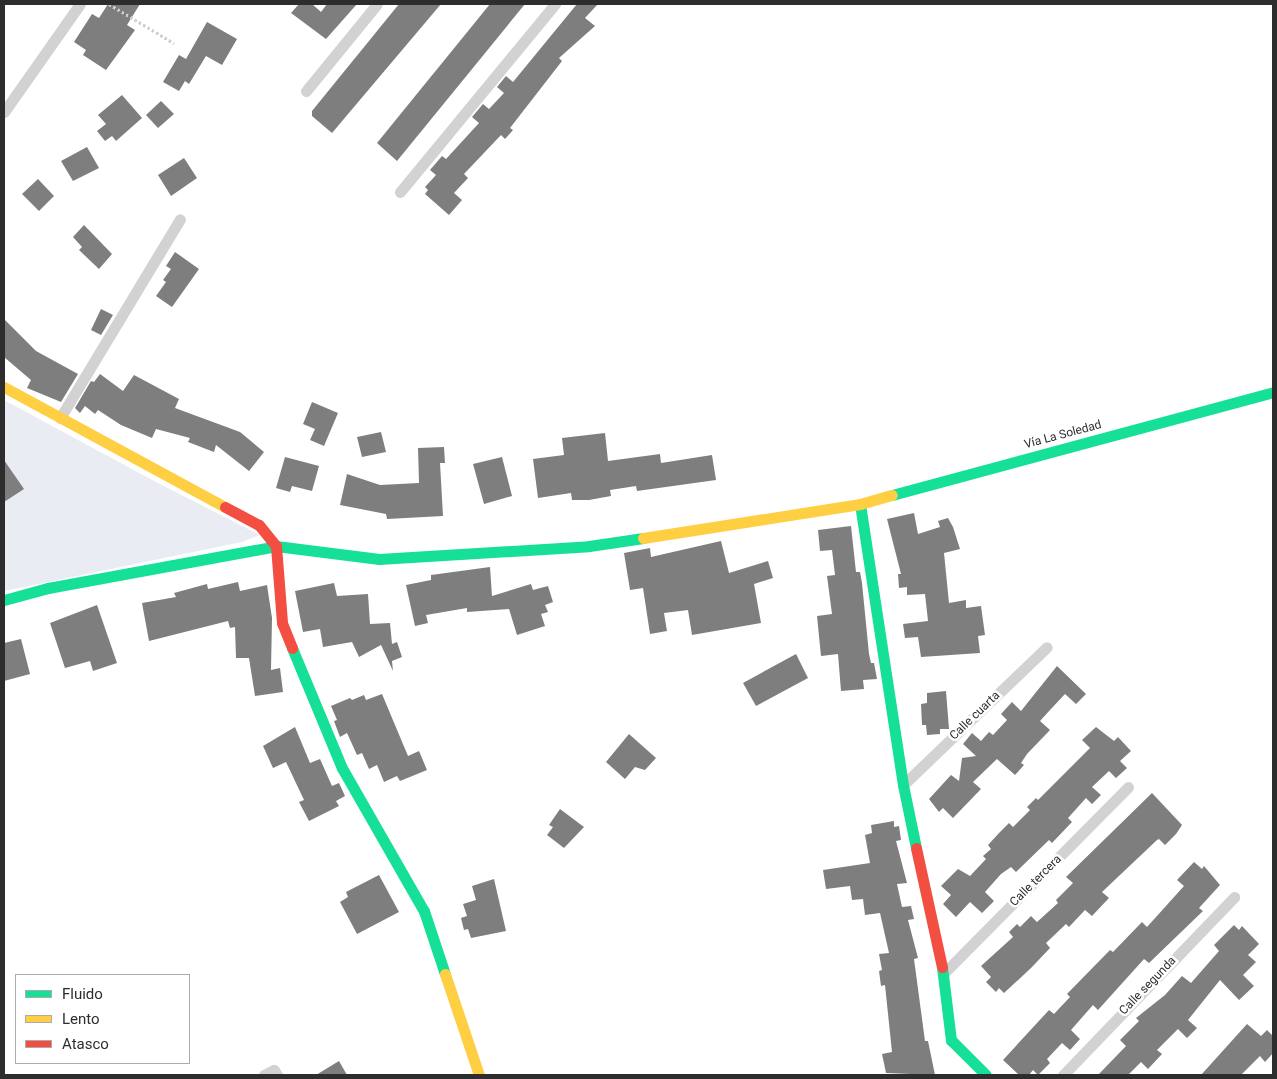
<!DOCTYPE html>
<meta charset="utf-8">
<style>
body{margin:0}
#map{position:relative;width:1277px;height:1079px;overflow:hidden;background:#fff;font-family:Roboto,sans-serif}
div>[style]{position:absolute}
.green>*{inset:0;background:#eaecf4}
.building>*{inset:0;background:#7e7e7e}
.path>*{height:2.5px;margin-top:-1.25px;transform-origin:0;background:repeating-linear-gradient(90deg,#cfcfcf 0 2.5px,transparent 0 5px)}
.street>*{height:11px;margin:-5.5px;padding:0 5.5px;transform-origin:5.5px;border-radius:5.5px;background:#d2d2d2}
.fast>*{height:11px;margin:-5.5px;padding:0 5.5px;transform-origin:5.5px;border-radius:5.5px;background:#16e098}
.slow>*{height:11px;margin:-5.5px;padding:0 5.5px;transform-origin:5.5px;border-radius:5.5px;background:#ffcf43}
.jam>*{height:11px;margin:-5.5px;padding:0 5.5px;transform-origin:5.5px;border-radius:5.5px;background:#f24e42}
span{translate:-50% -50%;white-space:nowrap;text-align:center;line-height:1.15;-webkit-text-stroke:5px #fff;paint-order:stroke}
.street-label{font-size:12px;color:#2d2d2d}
.frame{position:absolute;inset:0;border:5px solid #2d2d2d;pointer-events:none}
.legend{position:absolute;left:15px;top:974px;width:175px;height:90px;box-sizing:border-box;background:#fff;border:1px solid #ababab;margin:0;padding:6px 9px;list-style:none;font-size:15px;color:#2d2d2d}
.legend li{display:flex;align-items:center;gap:10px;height:25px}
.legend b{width:25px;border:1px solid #ababab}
</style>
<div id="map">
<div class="green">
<div style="clip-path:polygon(4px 400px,156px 482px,260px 535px,242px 542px,4px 591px)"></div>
</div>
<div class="building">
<div style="clip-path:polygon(108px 4px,140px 4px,127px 25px,135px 30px,106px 70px,83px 55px,86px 50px,74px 42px,92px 14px,99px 18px)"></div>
<div style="clip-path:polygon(299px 4px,312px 4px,321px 12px,327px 4px,357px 4px,326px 39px,291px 13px)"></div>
<div style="clip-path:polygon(399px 4px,441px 4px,332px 133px,312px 116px,312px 111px)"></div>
<div style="clip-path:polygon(490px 4px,525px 4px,397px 161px,377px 143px)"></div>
<div style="clip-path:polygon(577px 4px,598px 4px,585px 18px,595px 26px,559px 58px,562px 61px,510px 128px,513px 130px,505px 139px,501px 135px,464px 174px,468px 178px,454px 193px,462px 200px,449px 215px,425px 194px,428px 190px,425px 187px,436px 175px,430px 170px,442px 156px,446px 159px,479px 123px,472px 117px,483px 104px,489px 109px,504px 93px,497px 87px,506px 76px,513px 82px)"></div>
<div style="clip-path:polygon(207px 22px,237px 39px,222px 65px,206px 56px,189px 84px,185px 81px,179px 91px,163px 82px,179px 55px,186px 59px)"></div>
<div style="clip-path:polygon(122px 95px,142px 118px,116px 141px,112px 136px,105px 141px,97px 131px,106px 124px,98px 115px)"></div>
<div style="clip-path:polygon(161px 101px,174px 114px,158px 128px,146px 115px)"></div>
<div style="clip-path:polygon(87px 147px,99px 168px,73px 181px,61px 161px)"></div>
<div style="clip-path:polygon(184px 158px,197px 178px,171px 196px,158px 175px)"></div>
<div style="clip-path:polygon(38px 179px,54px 196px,39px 211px,22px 194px)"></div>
<div style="clip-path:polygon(84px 225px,112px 254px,99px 269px,79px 250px,82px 247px,73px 237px)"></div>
<div style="clip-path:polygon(175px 252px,199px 269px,172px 307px,156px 296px,166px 282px,163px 280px,171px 269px,166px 266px)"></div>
<div style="clip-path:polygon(101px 309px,113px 315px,101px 335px,91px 330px)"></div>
<div style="clip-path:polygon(4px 319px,36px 351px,78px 374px,61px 402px,27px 388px,31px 380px,4px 357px)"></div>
<div style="clip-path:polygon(100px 374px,123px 391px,134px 375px,179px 399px,175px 408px,240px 432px,264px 452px,249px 471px,216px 445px,214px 452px,188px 442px,190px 438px,156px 429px,152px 438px,121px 425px,98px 410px,95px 414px,85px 406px,80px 413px,75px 408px,91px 381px,94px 382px)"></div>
<div style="clip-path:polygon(312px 402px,338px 413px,324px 446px,310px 440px,315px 429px,303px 424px)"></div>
<div style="clip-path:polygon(381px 432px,386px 452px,362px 457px,357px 437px)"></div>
<div style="clip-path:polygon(605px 433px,608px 461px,660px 454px,661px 463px,712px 455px,716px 480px,637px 491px,636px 486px,610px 490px,611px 496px,589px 500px,572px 500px,571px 493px,538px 498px,533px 459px,564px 455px,562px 438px)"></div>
<div style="clip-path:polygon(444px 447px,445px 463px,440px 463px,443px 516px,387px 519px,386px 514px,340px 505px,347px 474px,380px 485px,419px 483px,418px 448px)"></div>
<div style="clip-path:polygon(285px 457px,319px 466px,312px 491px,292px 486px,290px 492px,276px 488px)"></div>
<div style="clip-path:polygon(502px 457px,512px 496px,484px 504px,473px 464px)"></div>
<div style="clip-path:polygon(4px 460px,24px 489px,4px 502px)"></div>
<div style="clip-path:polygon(914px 513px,918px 534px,940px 527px,938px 521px,948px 518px,953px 527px,960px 549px,944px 553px,949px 603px,966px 600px,966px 608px,981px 606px,985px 635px,978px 636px,980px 653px,921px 657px,918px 637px,905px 638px,903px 624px,928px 621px,925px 594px,907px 595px,907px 587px,899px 588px,898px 574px,901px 574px,887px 519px)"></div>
<div style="clip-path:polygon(851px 526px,856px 572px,860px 572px,862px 583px,869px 654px,871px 663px,874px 663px,877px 679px,863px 680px,864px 689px,841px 691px,838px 654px,821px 656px,817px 616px,832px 614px,827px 576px,835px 575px,832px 550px,820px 551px,818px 530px)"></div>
<div style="clip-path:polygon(721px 541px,729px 573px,768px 561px,773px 578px,754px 584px,761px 623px,692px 635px,688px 610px,664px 613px,667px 631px,650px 634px,643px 588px,630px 590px,624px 553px,650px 548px,651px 557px)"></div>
<div style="clip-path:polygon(490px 567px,492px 596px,531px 584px,533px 590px,548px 586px,553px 602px,545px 605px,548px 612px,541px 614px,545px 626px,517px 635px,509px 609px,467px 612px,467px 608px,426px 615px,428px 623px,415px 626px,406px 585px,431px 580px,431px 575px)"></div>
<div style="clip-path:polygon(238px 582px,240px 591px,267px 585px,272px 618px,271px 670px,280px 668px,283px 692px,255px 696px,249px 658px,236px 658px,235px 627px,230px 628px,228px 621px,149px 641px,142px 603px,176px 597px,174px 593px,207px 584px,208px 589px)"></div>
<div style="clip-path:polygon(334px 583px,337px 596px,368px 594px,370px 624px,390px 623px,392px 644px,397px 642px,402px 657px,392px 661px,393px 671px,381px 645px,359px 657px,352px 642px,323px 647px,320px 629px,303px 632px,295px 591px)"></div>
<div style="clip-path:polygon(97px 605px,117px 663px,93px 671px,90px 661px,65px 668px,50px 623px)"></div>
<div style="clip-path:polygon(21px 639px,30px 674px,4px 681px,4px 643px)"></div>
<div style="clip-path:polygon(796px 654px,808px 678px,756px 706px,743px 683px)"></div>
<div style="clip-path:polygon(1057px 666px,1086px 694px,1076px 704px,1065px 694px,1050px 710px,1040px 721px,1050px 730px,1027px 754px,1021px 763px,1024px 765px,1015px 775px,997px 759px,973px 782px,981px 789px,953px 818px,943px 808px,939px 812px,929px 799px,951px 775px,959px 781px,962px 758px,976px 756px,963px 744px,972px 733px,981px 741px,989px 732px,993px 735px,1007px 720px,1001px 714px,1012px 702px,1021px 711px)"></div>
<div style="clip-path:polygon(946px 691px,949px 729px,940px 729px,940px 734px,927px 735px,926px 725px,922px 725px,921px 704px,927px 703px,927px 693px)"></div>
<div style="clip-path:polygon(382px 694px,408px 756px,419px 751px,427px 770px,400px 781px,397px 776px,384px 782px,377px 765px,369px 769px,362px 753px,357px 755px,347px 733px,340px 737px,334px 721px,337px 720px,331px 706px,350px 698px,352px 700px,364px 695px,366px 700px)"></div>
<div style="clip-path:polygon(295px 727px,310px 763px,320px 759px,332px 786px,339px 783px,345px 796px,336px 801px,339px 806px,309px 821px,299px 802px,304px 800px,286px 762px,273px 768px,263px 746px)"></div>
<div style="clip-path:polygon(1096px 727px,1114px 741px,1118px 737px,1131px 751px,1120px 761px,1127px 768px,1116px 778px,1109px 771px,1092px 787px,1101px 795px,1092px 804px,1086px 798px,1068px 818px,1072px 822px,1052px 843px,1049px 840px,1016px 872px,1011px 867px,1001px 874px,985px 892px,994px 901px,982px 913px,970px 902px,956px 917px,943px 904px,951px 895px,941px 886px,958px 869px,970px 876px,986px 859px,983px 856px,991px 849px,988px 845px,1000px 832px,1009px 823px,1013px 827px,1030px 810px,1027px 807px,1036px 798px,1038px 800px,1090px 748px,1082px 740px)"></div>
<div style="clip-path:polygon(629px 734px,656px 758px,645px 770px,635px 767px,625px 779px,606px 762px)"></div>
<div style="clip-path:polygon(1152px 793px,1182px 825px,1176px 834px,1165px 845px,1159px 839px,1157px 840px,1102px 892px,1109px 898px,1092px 916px,1085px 910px,1069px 927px,1066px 924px,1046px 943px,1050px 948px,1031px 968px,1004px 993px,999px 988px,996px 992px,986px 982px,991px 977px,981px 966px,1013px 937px,1009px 932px,1017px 924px,1020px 927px,1031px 916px,1037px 922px,1058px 903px,1056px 900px,1073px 883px,1066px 877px)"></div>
<div style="clip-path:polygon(560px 809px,584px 827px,564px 848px,547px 835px,553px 827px,549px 825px)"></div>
<div style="clip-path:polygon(894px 821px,894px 827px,899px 826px,901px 840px,896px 841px,907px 883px,897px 884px,902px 907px,911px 906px,914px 919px,908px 920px,918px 958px,914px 959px,925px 1041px,928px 1041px,935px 1075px,886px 1073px,882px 1054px,892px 1052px,885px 985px,881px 986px,879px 971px,882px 970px,879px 954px,889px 953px,880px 913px,865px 915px,863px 899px,852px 900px,850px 886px,826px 889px,823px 870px,870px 863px,865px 835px,872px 833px,871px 825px)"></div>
<div style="clip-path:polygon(1194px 862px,1202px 869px,1204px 866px,1220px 885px,1199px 908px,1203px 911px,1149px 963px,1144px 959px,1098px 1010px,1093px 1005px,1071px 1030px,1080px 1039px,1070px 1050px,1062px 1043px,1047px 1059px,1050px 1063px,1038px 1075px,1033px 1070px,1029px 1075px,1019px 1075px,1003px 1060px,1049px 1010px,1054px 1014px,1070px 997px,1067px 994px,1110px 950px,1113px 952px,1142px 922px,1147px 927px,1184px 886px,1177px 880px)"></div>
<div style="clip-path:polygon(379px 875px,399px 912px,357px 934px,340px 902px,348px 897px,346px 892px)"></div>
<div style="clip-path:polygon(494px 879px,506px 931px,471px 938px,468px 929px,464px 930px,461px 918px,467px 916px,463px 904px,476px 900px,472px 886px)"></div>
<div style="clip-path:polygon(1234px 925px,1239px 930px,1242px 926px,1259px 944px,1248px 955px,1256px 962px,1243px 975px,1254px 986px,1239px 1000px,1220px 980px,1188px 1020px,1197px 1028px,1187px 1038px,1178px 1029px,1157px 1050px,1162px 1054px,1148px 1069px,1141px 1062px,1128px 1075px,1098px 1075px,1126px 1046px,1120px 1040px,1139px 1021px,1136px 1018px,1165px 995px,1182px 976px,1191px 983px,1219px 951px,1214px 945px)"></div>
<div style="clip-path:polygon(1247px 1024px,1261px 1036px,1267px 1030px,1273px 1036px,1273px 1053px,1265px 1062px,1260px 1056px,1241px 1075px,1201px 1075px)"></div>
<div style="clip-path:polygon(339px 1061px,347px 1075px,316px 1075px)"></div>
</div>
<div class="path">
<div style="left:109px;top:4px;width:76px;rotate:31deg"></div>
</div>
<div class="street">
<div style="left:306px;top:91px;width:112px;rotate:-50.8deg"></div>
<div style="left:4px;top:112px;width:132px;rotate:-54.9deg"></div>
<div style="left:400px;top:192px;width:244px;rotate:-50.5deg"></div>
<div style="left:60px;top:418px;width:232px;rotate:-58.9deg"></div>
<div style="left:903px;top:785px;width:199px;rotate:-43.8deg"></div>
<div style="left:943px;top:974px;width:263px;rotate:-45.3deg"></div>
<div style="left:264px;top:1075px;width:11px;rotate:-27deg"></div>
<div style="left:274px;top:1070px;width:6px;rotate:59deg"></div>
<div style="left:1063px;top:1075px;width:247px;rotate:-46.1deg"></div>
</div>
<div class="fast">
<div style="left:892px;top:495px;width:395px;rotate:-15.1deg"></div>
<div style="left:860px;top:504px;width:284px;rotate:81.3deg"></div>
<div style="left:903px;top:785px;width:64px;rotate:78.3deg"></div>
<div style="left:4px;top:600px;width:46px;rotate:-15.3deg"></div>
<div style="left:48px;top:588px;width:232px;rotate:-10.4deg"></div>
<div style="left:276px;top:546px;width:104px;rotate:7.2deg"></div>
<div style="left:379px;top:559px;width:210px;rotate:-3.5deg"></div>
<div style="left:589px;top:546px;width:55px;rotate:-8.4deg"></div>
<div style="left:292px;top:648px;width:130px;rotate:67.4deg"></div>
<div style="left:342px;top:768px;width:165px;rotate:60.2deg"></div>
<div style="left:424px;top:911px;width:66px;rotate:71.6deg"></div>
<div style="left:942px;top:967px;width:74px;rotate:83deg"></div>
<div style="left:951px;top:1040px;width:49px;rotate:45deg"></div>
</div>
<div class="slow">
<div style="left:4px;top:387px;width:251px;rotate:28.5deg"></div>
<div style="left:643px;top:538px;width:220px;rotate:-8.9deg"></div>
<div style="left:860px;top:504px;width:33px;rotate:-16deg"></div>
<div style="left:445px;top:974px;width:107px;rotate:71.4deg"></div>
</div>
<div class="jam">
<div style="left:225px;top:507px;width:38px;rotate:28deg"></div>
<div style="left:259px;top:525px;width:27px;rotate:51deg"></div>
<div style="left:276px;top:546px;width:77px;rotate:85.5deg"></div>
<div style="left:282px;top:623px;width:27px;rotate:68deg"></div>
<div style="left:916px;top:848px;width:122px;rotate:77.7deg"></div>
</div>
<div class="street-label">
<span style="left:1063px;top:435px;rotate:-15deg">Vía La Soledad</span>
<span style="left:975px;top:716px;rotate:-44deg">Calle cuarta</span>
<span style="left:1036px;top:881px;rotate:-45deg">Calle tercera</span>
<span style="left:1148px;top:986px;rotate:-46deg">Calle segunda</span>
</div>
<div class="frame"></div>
<ul class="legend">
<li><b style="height:6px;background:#16e098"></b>Fluido</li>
<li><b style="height:6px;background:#ffcf43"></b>Lento</li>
<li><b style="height:6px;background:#f24e42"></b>Atasco</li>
</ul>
</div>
